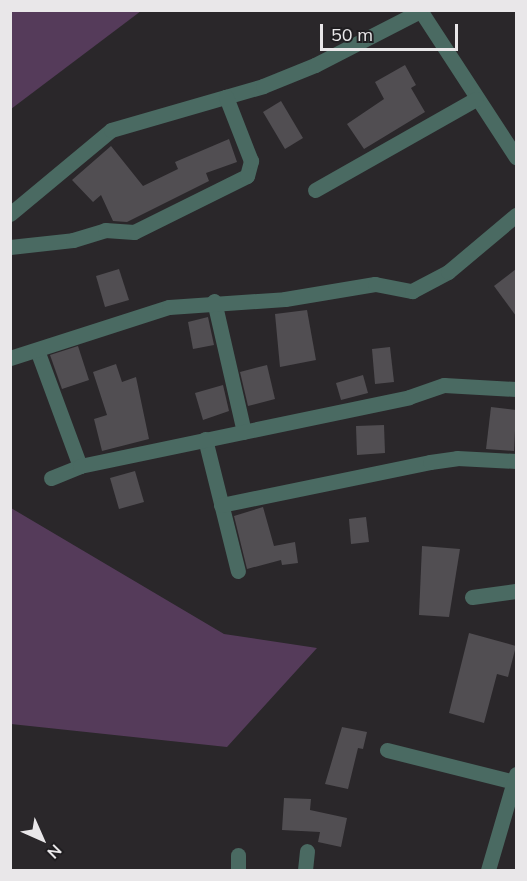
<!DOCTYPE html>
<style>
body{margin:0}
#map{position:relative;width:527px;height:881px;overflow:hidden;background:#2a272a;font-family:Mulish,sans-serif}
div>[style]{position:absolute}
.green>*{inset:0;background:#553b5a}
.building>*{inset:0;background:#514e52}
.minor>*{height:15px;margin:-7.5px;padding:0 7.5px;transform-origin:7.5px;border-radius:7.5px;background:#4a6a62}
span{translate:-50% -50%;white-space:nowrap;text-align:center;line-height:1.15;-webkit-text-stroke:4.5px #201e21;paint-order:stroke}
.frame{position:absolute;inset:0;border:12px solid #e9e7e9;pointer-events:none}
.north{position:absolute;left:12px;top:809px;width:60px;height:60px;-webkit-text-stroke:4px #201e21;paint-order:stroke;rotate:135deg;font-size:16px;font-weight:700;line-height:24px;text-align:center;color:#e9e7e9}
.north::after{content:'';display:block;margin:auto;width:21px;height:27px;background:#e9e7e9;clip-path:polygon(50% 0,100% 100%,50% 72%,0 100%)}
.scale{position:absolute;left:320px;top:24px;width:138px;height:27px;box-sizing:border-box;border:3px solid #e9e7e9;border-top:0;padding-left:8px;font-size:18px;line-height:21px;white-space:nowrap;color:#e9e7e9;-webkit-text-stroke:4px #201e21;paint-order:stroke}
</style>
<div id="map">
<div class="green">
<div style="clip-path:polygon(11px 10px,141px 10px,141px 11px,11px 109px)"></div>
<div style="clip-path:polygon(11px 508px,224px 634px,317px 648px,227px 747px,11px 724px)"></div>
</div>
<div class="building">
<div style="clip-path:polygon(405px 65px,416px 85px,411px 88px,425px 112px,364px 149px,347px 124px,384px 99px,375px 82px)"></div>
<div style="clip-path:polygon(281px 101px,303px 138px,285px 149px,263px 112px)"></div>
<div style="clip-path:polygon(229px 139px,237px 162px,206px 173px,209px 181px,127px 222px,113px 221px,101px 195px,93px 202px,72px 180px,111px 146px,143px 186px,178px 169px,175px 162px)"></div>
<div style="clip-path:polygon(119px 269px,129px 300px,105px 307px,96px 276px)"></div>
<div style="clip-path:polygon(516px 269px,516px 316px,494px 286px)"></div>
<div style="clip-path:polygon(307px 310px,316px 360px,280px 367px,275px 314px)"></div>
<div style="clip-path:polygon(208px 317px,214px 345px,193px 349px,188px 322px)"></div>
<div style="clip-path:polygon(78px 346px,89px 380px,62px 389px,50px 355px)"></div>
<div style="clip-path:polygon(390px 347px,394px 382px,375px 384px,372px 349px)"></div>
<div style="clip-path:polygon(116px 364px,122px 382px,136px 377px,149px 439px,102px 451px,94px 419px,107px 415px,93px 372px)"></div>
<div style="clip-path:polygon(267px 365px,275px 399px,248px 406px,240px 372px)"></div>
<div style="clip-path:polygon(363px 375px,368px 393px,341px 400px,336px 383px)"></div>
<div style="clip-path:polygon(223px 385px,229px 411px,203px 420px,195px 393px)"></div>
<div style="clip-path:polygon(491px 407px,516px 410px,514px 451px,486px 449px)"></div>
<div style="clip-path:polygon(384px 425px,385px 453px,357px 455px,356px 426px)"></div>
<div style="clip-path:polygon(135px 471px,144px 502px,119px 509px,110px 478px)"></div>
<div style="clip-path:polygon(263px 507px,274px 546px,295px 542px,298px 563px,282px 565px,281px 560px,247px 569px,234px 516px)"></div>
<div style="clip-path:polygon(366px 517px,369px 542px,351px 544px,349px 519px)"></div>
<div style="clip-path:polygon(422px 546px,460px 549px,449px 617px,419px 615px)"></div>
<div style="clip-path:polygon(469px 633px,516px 646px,508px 677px,497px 674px,484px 723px,449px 713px)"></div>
<div style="clip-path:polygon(342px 727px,367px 732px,363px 749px,358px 748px,348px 789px,325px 784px)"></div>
<div style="clip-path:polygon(284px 798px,311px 799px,310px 810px,347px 818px,341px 847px,318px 842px,320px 832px,282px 830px)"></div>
</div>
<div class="minor">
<div style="left:420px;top:10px;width:176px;rotate:56.9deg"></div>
<div style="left:315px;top:190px;width:185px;rotate:-29.5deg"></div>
<div style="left:10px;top:214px;width:131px;rotate:-39.7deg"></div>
<div style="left:111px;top:130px;width:158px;rotate:-16.1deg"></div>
<div style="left:263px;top:86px;width:56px;rotate:-22deg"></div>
<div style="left:315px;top:65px;width:118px;rotate:-27.2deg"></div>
<div style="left:10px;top:247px;width:63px;rotate:-6.3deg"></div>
<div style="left:73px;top:240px;width:34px;rotate:-17deg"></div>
<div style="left:105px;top:230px;width:29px;rotate:4deg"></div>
<div style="left:134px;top:232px;width:126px;rotate:-26.4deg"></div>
<div style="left:247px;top:176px;width:16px;rotate:-75deg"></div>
<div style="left:251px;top:161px;width:69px;rotate:-111.3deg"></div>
<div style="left:214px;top:301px;width:134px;rotate:77.1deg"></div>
<div style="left:37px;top:350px;width:124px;rotate:69.7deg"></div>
<div style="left:10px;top:358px;width:167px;rotate:-17.8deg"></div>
<div style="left:169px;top:307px;width:116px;rotate:-3.9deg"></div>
<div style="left:285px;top:299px;width:91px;rotate:-9.5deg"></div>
<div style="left:375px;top:284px;width:38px;rotate:11deg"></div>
<div style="left:412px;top:291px;width:41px;rotate:-27.8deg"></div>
<div style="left:448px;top:272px;width:89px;rotate:-40deg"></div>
<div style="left:205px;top:439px;width:136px;rotate:76deg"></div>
<div style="left:51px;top:478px;width:31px;rotate:-22deg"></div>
<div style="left:80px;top:466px;width:336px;rotate:-11.8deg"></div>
<div style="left:409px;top:397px;width:37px;rotate:-19deg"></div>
<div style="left:444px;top:385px;width:72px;rotate:3.2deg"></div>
<div style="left:221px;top:505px;width:213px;rotate:-11.6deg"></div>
<div style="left:430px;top:462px;width:27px;rotate:-8deg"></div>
<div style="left:457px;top:458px;width:59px;rotate:2.9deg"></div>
<div style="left:472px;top:597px;width:44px;rotate:-7.8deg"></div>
<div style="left:387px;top:750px;width:131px;rotate:14.1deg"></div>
<div style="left:238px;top:870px;width:15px;rotate:-90deg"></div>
<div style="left:305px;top:870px;width:19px;rotate:-84deg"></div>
<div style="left:488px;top:870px;width:100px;rotate:-73.7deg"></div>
</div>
<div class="frame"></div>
<div class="north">N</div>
<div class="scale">50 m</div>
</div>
